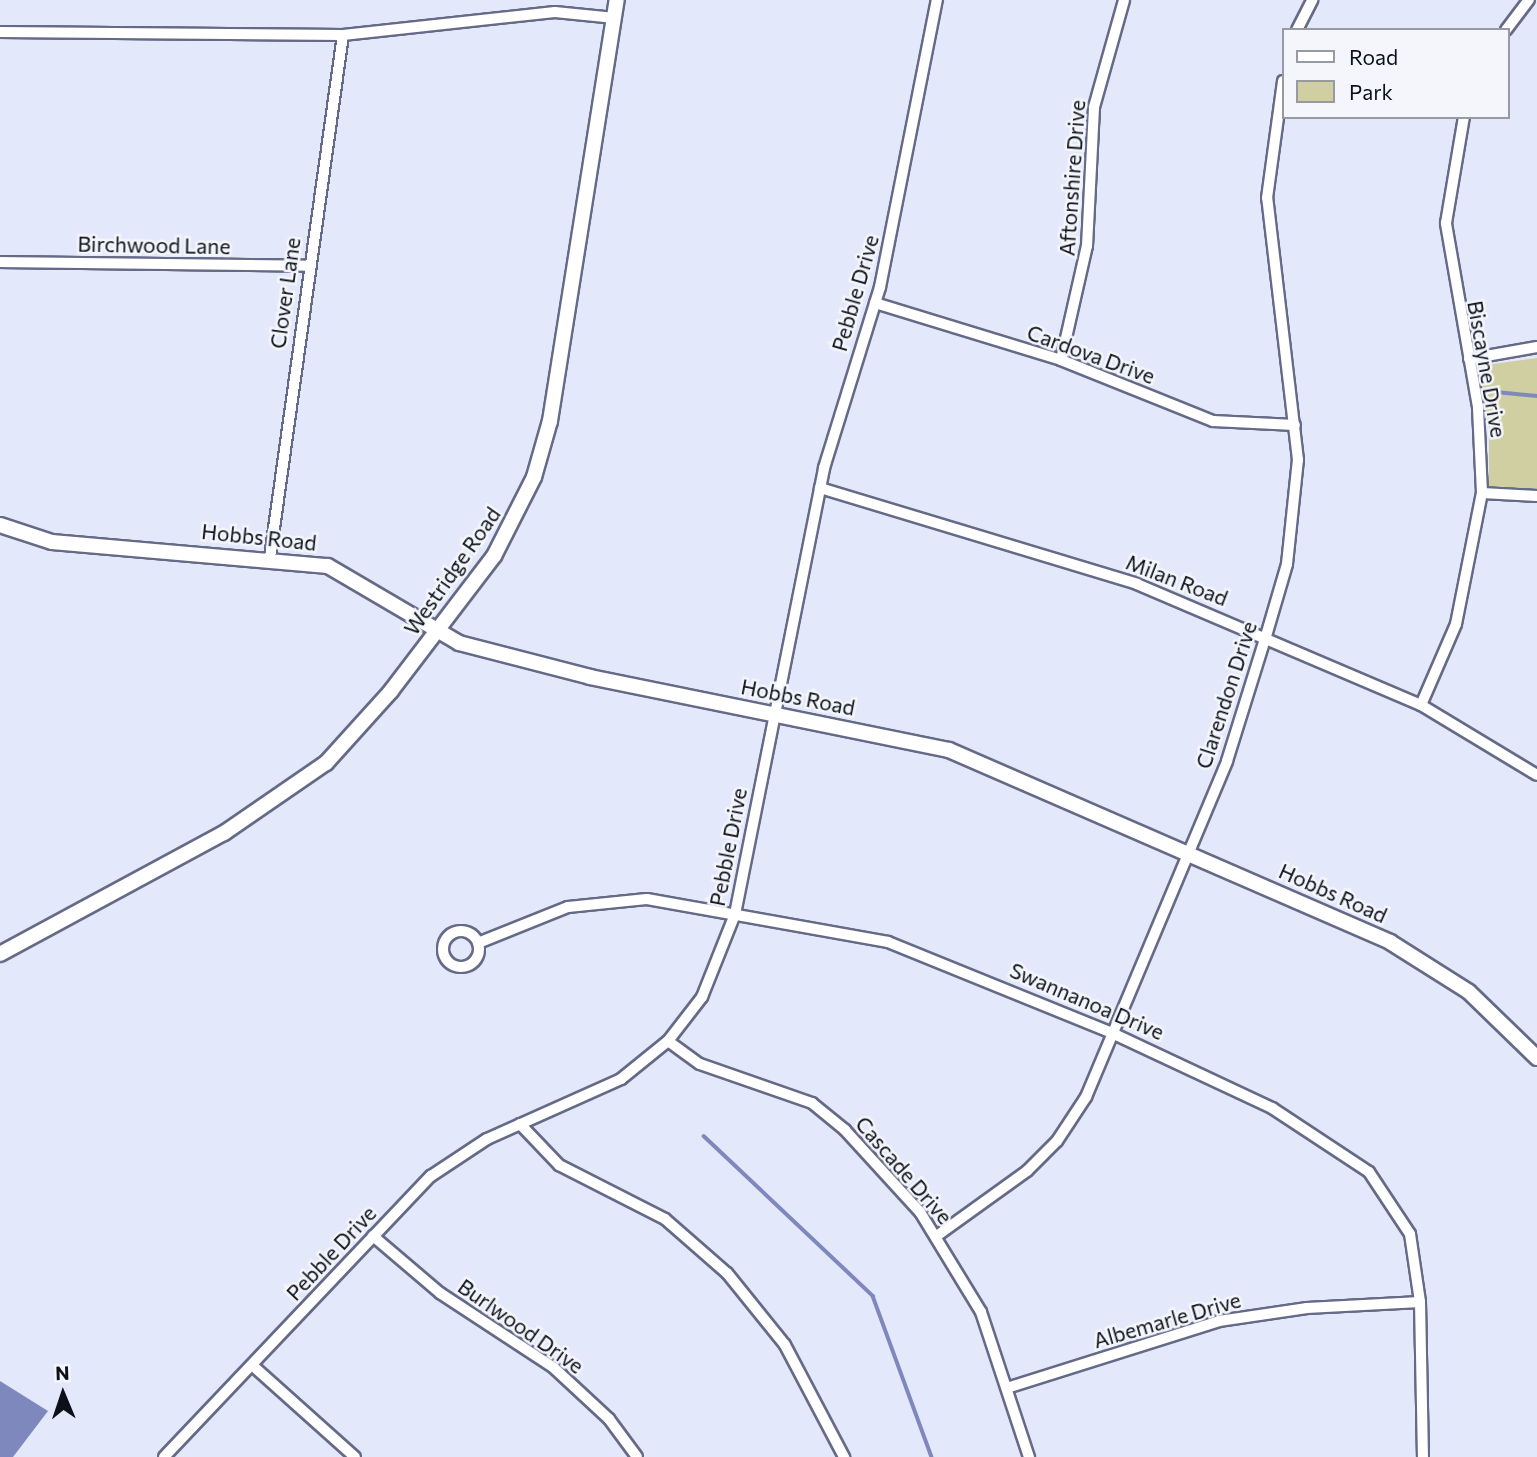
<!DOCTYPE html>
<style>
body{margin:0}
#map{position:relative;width:1537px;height:1457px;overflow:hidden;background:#e3e8fb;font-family:Commissioner,sans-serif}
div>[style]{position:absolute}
.green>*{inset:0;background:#d0cfa1}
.water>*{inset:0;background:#7f88bd}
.stream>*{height:3.5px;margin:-1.75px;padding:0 1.75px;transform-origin:1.75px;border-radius:1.75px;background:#7f88bd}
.roads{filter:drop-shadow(2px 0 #656a87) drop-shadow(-2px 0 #656a87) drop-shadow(0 2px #656a87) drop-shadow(0 -2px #656a87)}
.street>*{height:10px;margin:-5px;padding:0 5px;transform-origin:5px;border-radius:5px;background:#fff}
.street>.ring{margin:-5px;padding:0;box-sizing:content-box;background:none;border:10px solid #fff;border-radius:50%}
.secondary>*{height:14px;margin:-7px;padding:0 7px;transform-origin:7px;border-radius:7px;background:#fff}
span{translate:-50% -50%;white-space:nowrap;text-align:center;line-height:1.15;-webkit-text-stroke:5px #f4f6fc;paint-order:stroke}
.street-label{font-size:21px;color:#0d0f19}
.legend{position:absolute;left:1282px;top:28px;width:228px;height:91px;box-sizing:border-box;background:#f4f6fc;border:2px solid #989aa1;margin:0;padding:9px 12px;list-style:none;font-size:21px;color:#0d0f19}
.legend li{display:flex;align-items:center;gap:14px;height:35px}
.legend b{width:35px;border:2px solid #989aa1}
.north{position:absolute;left:28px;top:1359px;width:70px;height:70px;-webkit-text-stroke:5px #f4f6fc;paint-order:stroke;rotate:358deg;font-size:19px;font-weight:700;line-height:28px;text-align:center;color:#0d0f19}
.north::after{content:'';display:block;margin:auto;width:24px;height:32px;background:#0d0f19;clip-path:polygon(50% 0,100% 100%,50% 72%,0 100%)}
</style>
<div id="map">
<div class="green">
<div style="clip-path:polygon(1537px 358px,1537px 489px,1489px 486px,1489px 428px,1478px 366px)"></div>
</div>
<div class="water">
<div style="clip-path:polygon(0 1381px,48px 1411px,13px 1457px,0 1457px)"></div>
</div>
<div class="stream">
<div style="left:1496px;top:392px;width:41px;rotate:5.6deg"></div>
<div style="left:704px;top:1136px;width:233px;rotate:43.4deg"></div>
<div style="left:873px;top:1296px;width:171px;rotate:69.9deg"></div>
</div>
<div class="roads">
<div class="street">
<div style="left:1297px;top:30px;width:34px;rotate:-63deg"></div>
<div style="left:1506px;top:30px;width:38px;rotate:-53deg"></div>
<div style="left:0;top:32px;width:343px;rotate:0.5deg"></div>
<div style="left:343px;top:35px;width:213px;rotate:-6.2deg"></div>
<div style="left:555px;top:12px;width:60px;rotate:5.7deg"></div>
<div style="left:0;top:262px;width:307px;rotate:0.7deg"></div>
<div style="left:875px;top:303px;width:195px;rotate:17deg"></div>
<div style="left:1061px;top:360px;width:164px;rotate:21.9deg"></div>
<div style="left:1213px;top:421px;width:82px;rotate:2.8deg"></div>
<div style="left:1469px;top:359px;width:69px;rotate:-10deg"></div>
<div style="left:1061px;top:360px;width:117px;rotate:-77.2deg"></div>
<div style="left:1087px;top:246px;width:139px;rotate:-87.1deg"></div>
<div style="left:1094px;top:107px;width:111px;rotate:-74.3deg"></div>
<div style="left:820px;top:488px;width:331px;rotate:16.8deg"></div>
<div style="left:1137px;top:584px;width:309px;rotate:23.1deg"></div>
<div style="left:1421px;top:705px;width:135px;rotate:31.1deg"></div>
<div style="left:1482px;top:493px;width:55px;rotate:3.1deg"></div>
<div style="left:270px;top:557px;width:527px;rotate:-82.04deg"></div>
<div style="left:1421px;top:705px;width:88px;rotate:-66.6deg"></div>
<div style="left:1456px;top:624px;width:134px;rotate:-78.8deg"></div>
<div style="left:1482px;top:493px;width:86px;rotate:-92.7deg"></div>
<div style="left:1478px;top:407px;width:187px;rotate:-99.9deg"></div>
<div style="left:1446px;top:223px;width:108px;rotate:-80.4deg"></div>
<div class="ring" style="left:443px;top:931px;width:26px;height:26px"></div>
<div style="left:478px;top:943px;width:97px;rotate:-21.8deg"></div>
<div style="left:568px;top:907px;width:79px;rotate:-5.8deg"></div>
<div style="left:647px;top:899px;width:245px;rotate:10.1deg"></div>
<div style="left:888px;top:942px;width:242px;rotate:22.1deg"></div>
<div style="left:1112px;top:1033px;width:177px;rotate:25.1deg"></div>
<div style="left:1272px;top:1108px;width:116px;rotate:33.4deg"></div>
<div style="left:1369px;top:1172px;width:74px;rotate:56.5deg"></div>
<div style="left:1410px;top:1234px;width:69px;rotate:81.6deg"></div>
<div style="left:1420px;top:1302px;width:155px;rotate:88.9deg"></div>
<div style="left:668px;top:1041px;width:39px;rotate:36deg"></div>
<div style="left:700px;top:1064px;width:119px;rotate:19.2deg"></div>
<div style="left:812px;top:1103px;width:43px;rotate:39.3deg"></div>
<div style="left:845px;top:1130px;width:111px;rotate:47.6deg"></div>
<div style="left:920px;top:1212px;width:117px;rotate:58.6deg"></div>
<div style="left:981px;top:1312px;width:153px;rotate:71.7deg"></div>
<div style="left:520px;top:1124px;width:57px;rotate:46.4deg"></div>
<div style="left:559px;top:1165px;width:119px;rotate:27deg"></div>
<div style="left:665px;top:1219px;width:82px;rotate:41.1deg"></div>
<div style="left:727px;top:1273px;width:92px;rotate:51.1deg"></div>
<div style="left:785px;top:1345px;width:127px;rotate:62.2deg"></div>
<div style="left:938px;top:1235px;width:110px;rotate:-35.7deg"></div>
<div style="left:1027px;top:1171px;width:42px;rotate:-45deg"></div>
<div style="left:1057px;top:1141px;width:53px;rotate:-56.6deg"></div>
<div style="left:1086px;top:1097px;width:364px;rotate:-67.2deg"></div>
<div style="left:1227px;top:761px;width:131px;rotate:-72.7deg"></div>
<div style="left:1266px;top:636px;width:75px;rotate:-73.7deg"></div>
<div style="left:1287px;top:564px;width:105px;rotate:-84deg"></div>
<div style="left:1298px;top:460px;width:264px;rotate:-96.7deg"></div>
<div style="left:1267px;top:198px;width:118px;rotate:-82.2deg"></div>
<div style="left:373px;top:1236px;width:88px;rotate:40.4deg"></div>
<div style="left:440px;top:1293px;width:136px;rotate:33.3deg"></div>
<div style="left:554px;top:1368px;width:75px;rotate:42.8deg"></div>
<div style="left:609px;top:1419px;width:47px;rotate:53.6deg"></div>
<div style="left:252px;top:1365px;width:138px;rotate:41.8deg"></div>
<div style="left:1010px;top:1387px;width:219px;rotate:-17.5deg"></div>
<div style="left:1219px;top:1321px;width:89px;rotate:-8.4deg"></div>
<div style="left:1307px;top:1308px;width:113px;rotate:-3deg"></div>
<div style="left:164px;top:1457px;width:388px;rotate:-46.5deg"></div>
<div style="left:431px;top:1176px;width:67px;rotate:-33.5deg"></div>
<div style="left:487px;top:1139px;width:147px;rotate:-24.1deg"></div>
<div style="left:621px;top:1079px;width:60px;rotate:-39deg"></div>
<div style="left:668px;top:1041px;width:56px;rotate:-52.3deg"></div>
<div style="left:702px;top:997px;width:89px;rotate:-68.3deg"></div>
<div style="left:735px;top:914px;width:455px;rotate:-78.7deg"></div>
<div style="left:824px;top:468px;width:189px;rotate:-72.8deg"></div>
<div style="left:880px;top:287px;width:293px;rotate:-78.8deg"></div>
</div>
<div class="secondary">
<div style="left:0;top:525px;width:55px;rotate:18.1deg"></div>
<div style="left:52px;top:542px;width:277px;rotate:5deg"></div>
<div style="left:328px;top:566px;width:152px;rotate:30.4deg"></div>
<div style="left:459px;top:643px;width:135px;rotate:14.5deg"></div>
<div style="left:590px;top:677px;width:366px;rotate:11.5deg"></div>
<div style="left:949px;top:750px;width:481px;rotate:23.5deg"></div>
<div style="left:1390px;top:942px;width:93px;rotate:32.3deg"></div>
<div style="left:1469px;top:992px;width:95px;rotate:44.1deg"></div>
<div style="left:0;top:954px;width:255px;rotate:-28.4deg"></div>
<div style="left:224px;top:833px;width:124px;rotate:-34.5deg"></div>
<div style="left:326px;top:763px;width:97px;rotate:-47.9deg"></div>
<div style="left:391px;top:691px;width:170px;rotate:-52.7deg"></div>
<div style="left:494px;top:556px;width:89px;rotate:-63.1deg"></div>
<div style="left:534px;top:477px;width:58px;rotate:-74.1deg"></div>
<div style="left:550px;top:421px;width:426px;rotate:-81deg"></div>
</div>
</div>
<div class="street-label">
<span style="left:1072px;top:178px;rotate:-86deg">Aftonshire Drive</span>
<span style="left:154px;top:245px;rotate:1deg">Birchwood Lane</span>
<span style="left:285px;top:293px;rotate:-82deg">Clover Lane</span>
<span style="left:855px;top:293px;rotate:-74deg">Pebble Drive</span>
<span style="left:1091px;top:354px;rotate:20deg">Cardova Drive</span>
<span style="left:1487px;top:369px;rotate:80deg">Biscayne Drive</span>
<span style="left:259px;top:537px;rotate:6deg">Hobbs Road</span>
<span style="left:452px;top:571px;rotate:-55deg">Westridge Road</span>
<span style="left:1177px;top:580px;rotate:21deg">Milan Road</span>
<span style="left:1226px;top:695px;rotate:-72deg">Clarendon Drive</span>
<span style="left:798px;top:697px;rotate:11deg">Hobbs Road</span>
<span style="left:728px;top:847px;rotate:-79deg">Pebble Drive</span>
<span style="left:1333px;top:893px;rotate:24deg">Hobbs Road</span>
<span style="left:1087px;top:1001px;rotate:23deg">Swannanoa Drive</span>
<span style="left:904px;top:1170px;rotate:49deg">Cascade Drive</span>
<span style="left:331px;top:1253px;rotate:-47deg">Pebble Drive</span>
<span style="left:1167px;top:1320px;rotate:-16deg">Albemarle Drive</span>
<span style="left:521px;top:1326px;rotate:35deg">Burlwood Drive</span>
</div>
<ul class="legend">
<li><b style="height:9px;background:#fff"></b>Road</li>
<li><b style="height:19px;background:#d0cfa1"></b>Park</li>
</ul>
<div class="north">N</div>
</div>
